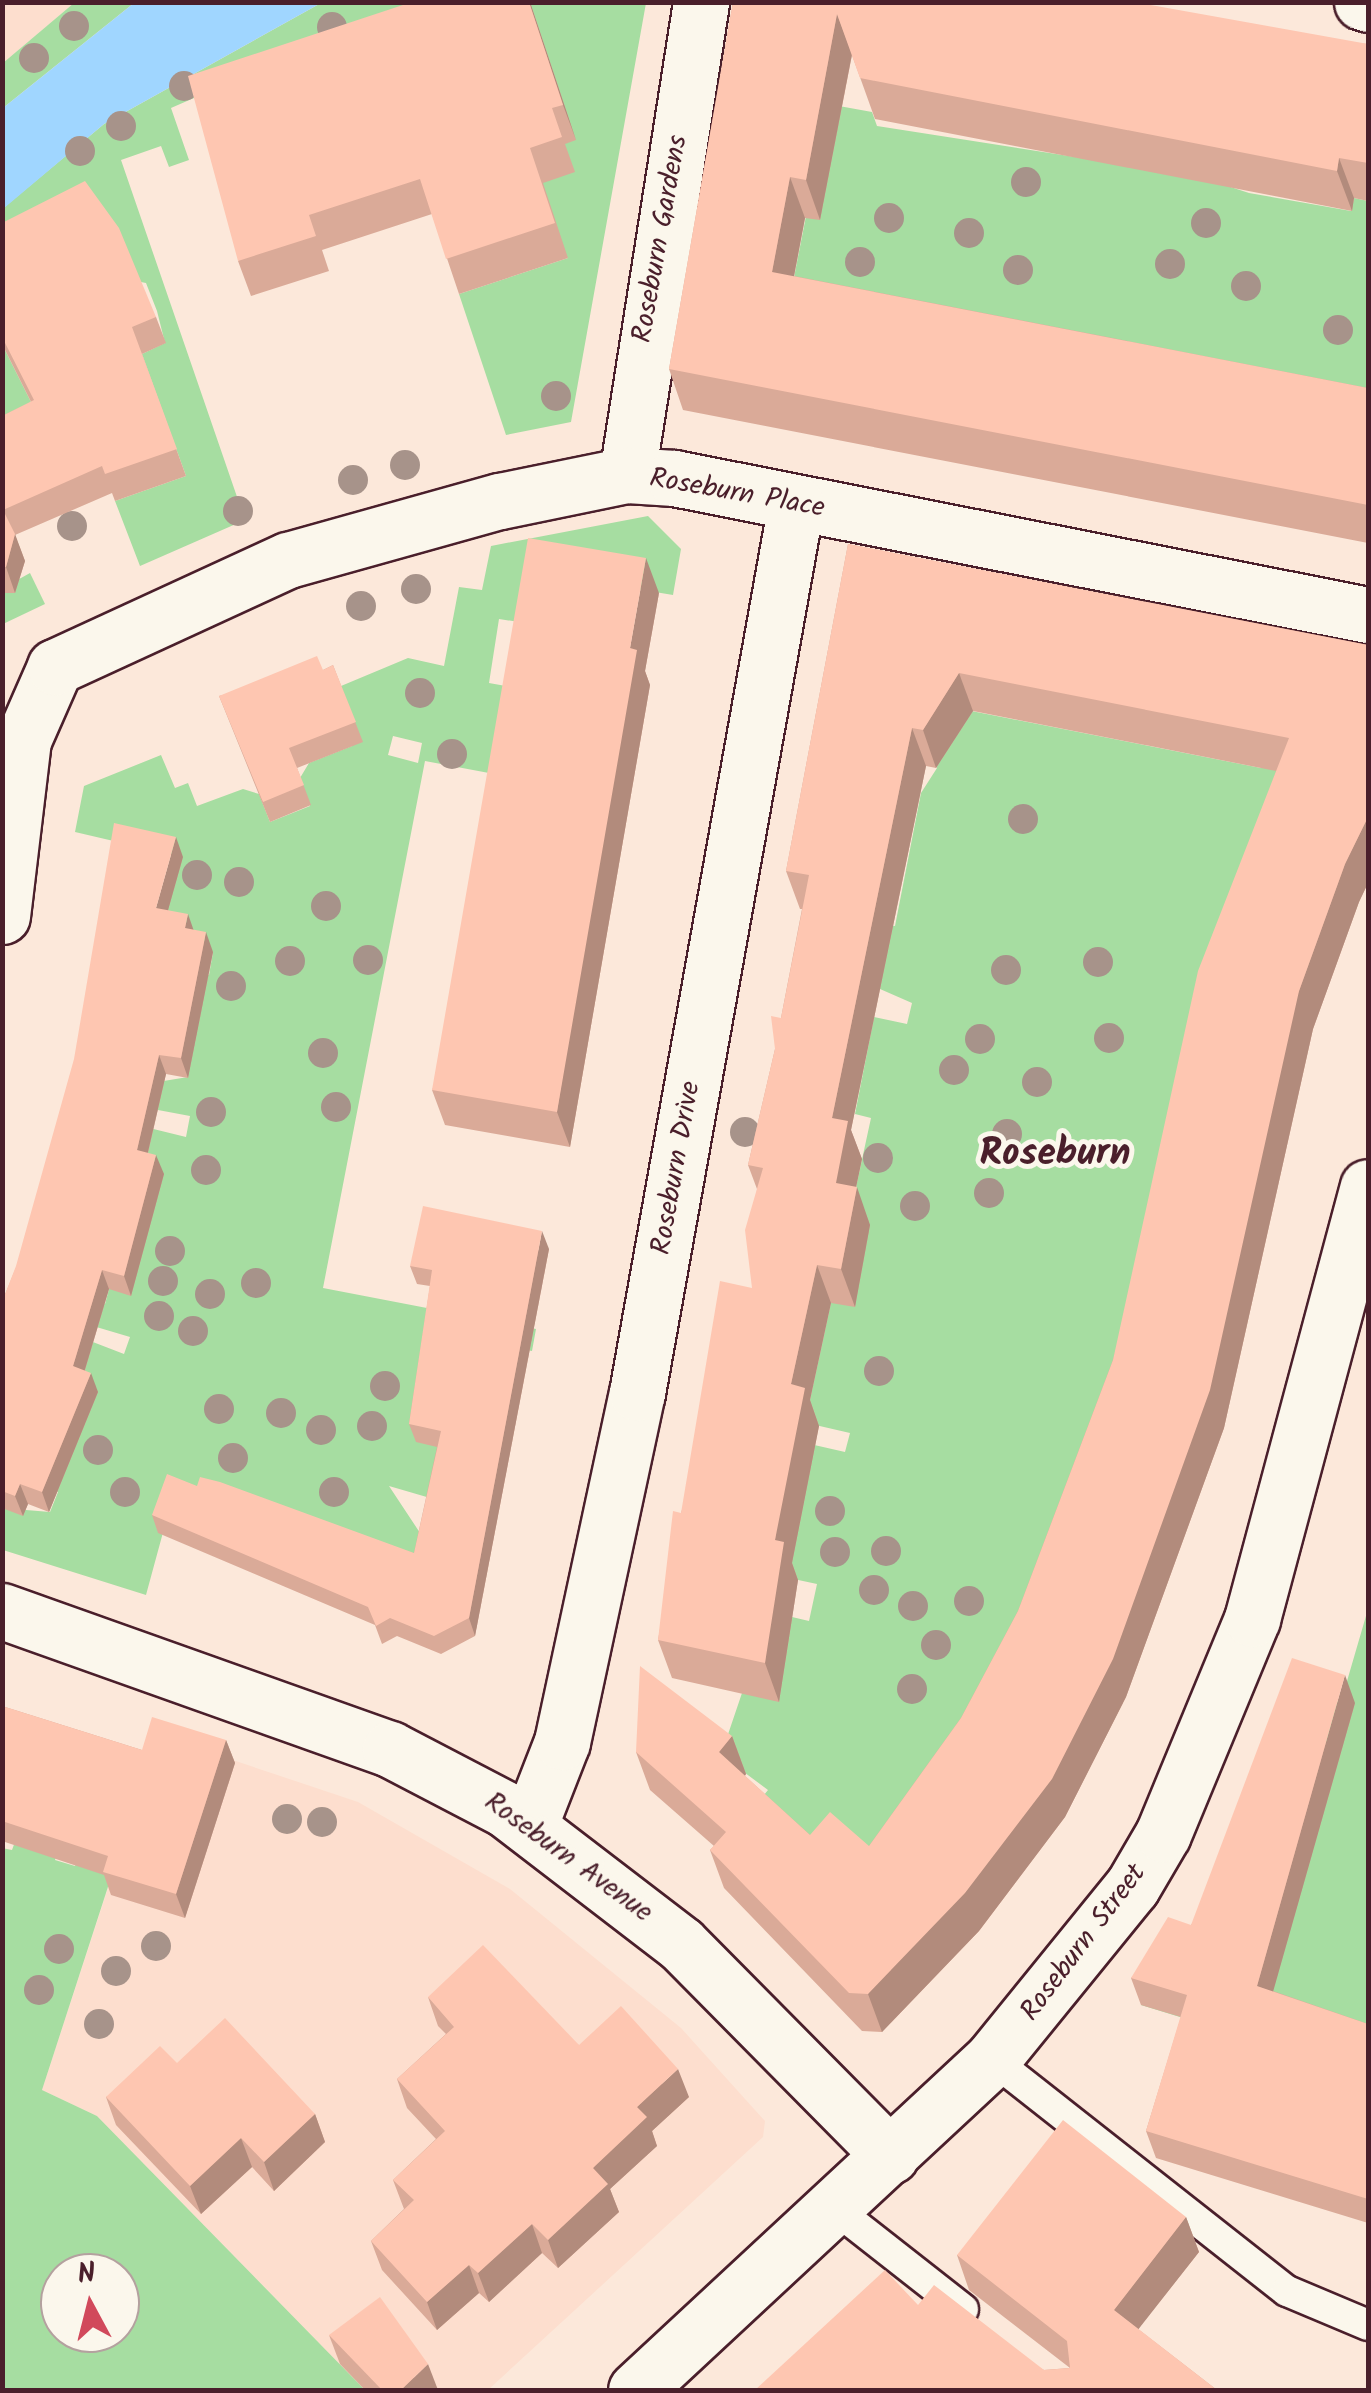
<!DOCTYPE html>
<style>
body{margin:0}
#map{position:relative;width:1371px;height:2393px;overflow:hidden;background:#fce8da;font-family:Kalam,sans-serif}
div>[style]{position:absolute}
.built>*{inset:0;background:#fddece}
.green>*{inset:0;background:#a6dda1}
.water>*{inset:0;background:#a0d6ff}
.roads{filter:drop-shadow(2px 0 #4a1f2b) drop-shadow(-2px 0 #4a1f2b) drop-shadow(0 2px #4a1f2b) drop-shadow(0 -2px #4a1f2b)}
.service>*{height:30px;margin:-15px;padding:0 15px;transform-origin:15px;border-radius:15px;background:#fbf7ec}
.minor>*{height:55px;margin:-27.5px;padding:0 27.5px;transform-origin:27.5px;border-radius:27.5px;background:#fbf7ec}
.tertiary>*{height:55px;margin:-27.5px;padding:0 27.5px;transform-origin:27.5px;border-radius:27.5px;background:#fbf7ec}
.primary>*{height:55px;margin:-27.5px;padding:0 27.5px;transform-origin:27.5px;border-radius:27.5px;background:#fbf7ec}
.trees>*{width:30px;height:30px;margin:-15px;border-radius:50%;background:#a7938a}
.wall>*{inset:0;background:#daaa98}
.shaded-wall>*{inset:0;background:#b28b7c}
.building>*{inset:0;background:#fec6b1}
span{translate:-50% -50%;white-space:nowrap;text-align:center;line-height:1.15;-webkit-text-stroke:10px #fbf7ec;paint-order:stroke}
.street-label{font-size:28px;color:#4a1f2b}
.district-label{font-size:38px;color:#4a1f2b;font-weight:700}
.frame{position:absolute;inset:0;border:5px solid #4a1f2b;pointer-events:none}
.north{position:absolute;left:40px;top:2253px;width:100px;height:100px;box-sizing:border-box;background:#fbf7ec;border:2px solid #b4a19f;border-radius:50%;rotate:353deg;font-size:28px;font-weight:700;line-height:40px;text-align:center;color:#4a1f2b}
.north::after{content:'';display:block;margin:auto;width:35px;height:45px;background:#d1495b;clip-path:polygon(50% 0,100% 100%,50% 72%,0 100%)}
</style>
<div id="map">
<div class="built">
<div style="clip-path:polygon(3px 3px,74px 3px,3px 63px)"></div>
<div style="clip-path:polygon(158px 1735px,358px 1802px,510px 1889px,681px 2028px,765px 2121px,763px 2137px,488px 2390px,365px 2390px,97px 2116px,42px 2090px)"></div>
</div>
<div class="green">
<div style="clip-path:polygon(74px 3px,134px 3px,3px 108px,3px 63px)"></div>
<div style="clip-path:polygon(321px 3px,413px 3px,171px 108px,189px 160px,169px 167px,161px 146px,121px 160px,245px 520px,140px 566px,115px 501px,186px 476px,142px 354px,165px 343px,157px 311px,146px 283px,3px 255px,2px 209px,104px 124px)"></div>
<div style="clip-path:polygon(530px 3px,646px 3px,571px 422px,506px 435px,459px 294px,568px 258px,523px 205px,565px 143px)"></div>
<div style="clip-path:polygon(828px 104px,872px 112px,877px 126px,1197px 176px,1249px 193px,1351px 211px,1354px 198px,1368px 201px,1368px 426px,787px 313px)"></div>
<div style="clip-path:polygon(2px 344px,32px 404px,2px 473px)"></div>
<div style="clip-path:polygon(evenodd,648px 516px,681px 549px,673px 595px,541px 573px,532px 624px,499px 619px,489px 683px,533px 691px,505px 776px,425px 761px,323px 1288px,536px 1329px,532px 1351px,462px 1337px,437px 1500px,389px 1486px,428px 1545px,426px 1578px,174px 1492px,146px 1595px,3px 1550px,2px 1508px,50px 1512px,58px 1492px,27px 1480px,85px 1371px,49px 1356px,15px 1312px,124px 1354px,130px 1337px,56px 1315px,69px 1294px,105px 1304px,109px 1289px,72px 1109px,186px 1137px,190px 1116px,78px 1095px,188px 1077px,175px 969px,209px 975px,213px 952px,153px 926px,182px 857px,75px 832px,84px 786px,161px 755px,175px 788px,188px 783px,197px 806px,243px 789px,259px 794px,270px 822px,310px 806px,300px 778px,309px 763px,352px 746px,341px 686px,408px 658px,444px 666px,459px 587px,482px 590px,491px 546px,648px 516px,393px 736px,422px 743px,418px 763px,388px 755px,393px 736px)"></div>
<div style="clip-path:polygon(30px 573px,45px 604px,3px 624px,3px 588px)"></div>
<div style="clip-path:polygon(926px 702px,1261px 768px,1310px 759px,1032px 1649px,878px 1879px,753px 1809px,768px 1790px,721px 1755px,742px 1693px,792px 1617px,809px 1621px,817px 1584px,761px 1572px,788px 1439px,845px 1452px,850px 1433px,811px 1424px,809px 1404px,871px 1118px,855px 1114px,874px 1017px,907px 1024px,912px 1003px,880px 989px,874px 923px,895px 926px,921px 793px,937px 768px)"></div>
<div style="clip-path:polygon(1368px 1609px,1368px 2075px,1141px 2005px,1201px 1952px,1345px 1688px)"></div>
<div style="clip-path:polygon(evenodd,144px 1776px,42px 2090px,97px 2116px,365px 2390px,3px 2390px,2px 1848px,12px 1850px,25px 1814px,66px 1829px,55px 1860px,75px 1866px,84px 1843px,144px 1776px,60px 2273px,120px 2273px,120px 2333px,60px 2333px,60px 2273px)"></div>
</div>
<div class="water">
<div style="clip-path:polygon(134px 3px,321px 3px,104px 124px,3px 209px,3px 108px)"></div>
</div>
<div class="roads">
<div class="service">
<div style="left:992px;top:2059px;width:375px;rotate:38.2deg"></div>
<div style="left:1287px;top:2291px;width:88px;rotate:22.8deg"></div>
<div style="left:834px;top:2208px;width:164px;rotate:38.1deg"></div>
</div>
<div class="minor">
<div style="left:627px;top:475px;width:479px;rotate:-81.1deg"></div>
<div style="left:2px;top:916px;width:177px;rotate:-83.2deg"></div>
<div style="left:23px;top:740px;width:80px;rotate:-66.3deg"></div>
<div style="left:55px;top:667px;width:256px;rotate:-24.7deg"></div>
<div style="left:288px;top:560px;width:220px;rotate:-15.6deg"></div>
<div style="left:500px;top:501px;width:130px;rotate:-11.6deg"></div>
<div style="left:627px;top:475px;width:47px;rotate:3.7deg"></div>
<div style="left:674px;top:478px;width:707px;rotate:11.17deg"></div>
<div style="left:2px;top:1611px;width:412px;rotate:19.6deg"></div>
<div style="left:390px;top:1749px;width:130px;rotate:27.6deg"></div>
<div style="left:505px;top:1809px;width:222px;rotate:37.5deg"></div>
<div style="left:681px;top:1944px;width:298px;rotate:45.3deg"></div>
<div style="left:530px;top:1824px;width:88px;rotate:-68.7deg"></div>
<div style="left:562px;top:1742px;width:357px;rotate:-77.9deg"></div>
<div style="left:637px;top:1393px;width:903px;rotate:-79.86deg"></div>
</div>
<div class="tertiary">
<div style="left:636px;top:2390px;width:486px;rotate:-42.9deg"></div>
<div style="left:992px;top:2059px;width:222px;rotate:-50.9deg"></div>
<div style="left:1132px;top:1887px;width:61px;rotate:-59.7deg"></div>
<div style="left:1163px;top:1834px;width:233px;rotate:-67.5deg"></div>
<div style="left:1252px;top:1619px;width:447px;rotate:-75deg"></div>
</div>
<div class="primary">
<div style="left:1362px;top:2px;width:6px;rotate:18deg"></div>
</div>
</div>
<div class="trees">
<div style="left:74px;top:26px"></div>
<div style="left:332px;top:27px"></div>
<div style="left:34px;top:58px"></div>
<div style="left:184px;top:86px"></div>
<div style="left:121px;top:126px"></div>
<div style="left:80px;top:151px"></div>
<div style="left:1026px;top:182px"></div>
<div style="left:889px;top:218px"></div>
<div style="left:1206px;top:223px"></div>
<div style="left:969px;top:233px"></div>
<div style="left:860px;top:262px"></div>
<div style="left:1170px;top:264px"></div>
<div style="left:1018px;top:270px"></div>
<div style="left:1246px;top:286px"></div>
<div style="left:1338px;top:330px"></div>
<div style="left:556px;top:396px"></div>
<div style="left:405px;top:465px"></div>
<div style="left:353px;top:480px"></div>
<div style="left:238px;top:511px"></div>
<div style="left:72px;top:526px"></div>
<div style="left:416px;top:589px"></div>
<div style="left:361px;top:606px"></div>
<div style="left:420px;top:693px"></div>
<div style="left:452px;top:754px"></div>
<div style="left:1023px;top:819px"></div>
<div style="left:197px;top:875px"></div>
<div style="left:239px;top:882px"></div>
<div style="left:326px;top:906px"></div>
<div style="left:368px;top:960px"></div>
<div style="left:290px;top:961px"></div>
<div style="left:1098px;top:962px"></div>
<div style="left:1006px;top:970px"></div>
<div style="left:231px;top:986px"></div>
<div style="left:1109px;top:1038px"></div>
<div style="left:980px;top:1039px"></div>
<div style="left:323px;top:1053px"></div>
<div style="left:954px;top:1070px"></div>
<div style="left:1037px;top:1082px"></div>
<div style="left:336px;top:1107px"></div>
<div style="left:211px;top:1112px"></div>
<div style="left:745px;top:1132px"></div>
<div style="left:1007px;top:1134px"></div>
<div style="left:878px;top:1158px"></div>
<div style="left:206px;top:1170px"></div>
<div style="left:989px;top:1193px"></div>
<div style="left:915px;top:1206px"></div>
<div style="left:170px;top:1251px"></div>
<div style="left:163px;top:1281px"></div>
<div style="left:256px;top:1283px"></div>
<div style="left:210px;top:1294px"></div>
<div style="left:159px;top:1316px"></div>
<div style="left:193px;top:1331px"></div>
<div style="left:879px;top:1371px"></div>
<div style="left:385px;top:1386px"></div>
<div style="left:219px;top:1409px"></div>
<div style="left:281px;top:1413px"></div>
<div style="left:372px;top:1426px"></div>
<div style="left:321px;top:1430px"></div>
<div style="left:98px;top:1450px"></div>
<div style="left:233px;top:1458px"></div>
<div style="left:125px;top:1492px"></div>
<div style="left:334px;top:1492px"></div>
<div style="left:830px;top:1511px"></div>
<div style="left:886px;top:1551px"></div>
<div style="left:835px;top:1552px"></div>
<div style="left:874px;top:1590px"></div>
<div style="left:969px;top:1601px"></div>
<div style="left:913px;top:1606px"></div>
<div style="left:936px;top:1645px"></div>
<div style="left:912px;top:1689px"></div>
<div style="left:287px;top:1819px"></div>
<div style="left:322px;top:1822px"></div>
<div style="left:156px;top:1946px"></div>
<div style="left:59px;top:1949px"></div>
<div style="left:116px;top:1971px"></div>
<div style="left:39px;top:1990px"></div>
<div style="left:99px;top:2024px"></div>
</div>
<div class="wall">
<div style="clip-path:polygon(412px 2px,530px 2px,576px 140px,565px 144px,575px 172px,543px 183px,568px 258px,459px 294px,432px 214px,322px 250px,329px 271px,251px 296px,238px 261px)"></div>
<div style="clip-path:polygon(733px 2px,1368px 44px,1368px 201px,1354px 198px,1352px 211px,875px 119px,852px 55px,820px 220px,805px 218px,794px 276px,1368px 388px,1368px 543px,683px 410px,669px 369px)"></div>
<div style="clip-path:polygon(2px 223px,156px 317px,166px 343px,142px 354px,186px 476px,115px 501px,112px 493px,15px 535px,25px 561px,15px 593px,2px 593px,2px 416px,31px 402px,2px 344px)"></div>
<div style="clip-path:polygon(848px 544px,1368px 645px,1368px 883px,1359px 902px,1313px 1029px,1224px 1428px,1126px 1697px,1065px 1817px,979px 1931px,882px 2032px,862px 2031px,724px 1888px,710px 1850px,714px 1846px,650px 1790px,636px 1752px,732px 1736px,746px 1774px,745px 1776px,810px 1835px,869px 1846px,961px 1718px,1018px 1611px,1113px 1360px,1276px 771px,973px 711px,936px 768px,926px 766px,851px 1130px,862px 1159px,856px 1187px,870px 1225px,855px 1307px,831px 1303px,810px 1400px,819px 1426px,792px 1563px,798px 1580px,779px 1702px,672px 1678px,658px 1640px,681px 1513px,752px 1288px,757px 1189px,748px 1165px,775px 1049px,802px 909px,800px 909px,786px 871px)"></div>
<div style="clip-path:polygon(659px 593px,645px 671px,650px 685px,570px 1147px,445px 1125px,432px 1090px)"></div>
<div style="clip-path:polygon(333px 665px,363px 742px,297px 768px,311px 805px,270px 822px,219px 696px,323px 670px)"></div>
<div style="clip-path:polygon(183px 857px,168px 910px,193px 930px,213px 952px,188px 1078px,166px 1074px,148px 1153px,164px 1174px,131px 1296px,109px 1289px,85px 1370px,98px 1392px,49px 1512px,28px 1504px,23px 1516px,2px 1508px,2px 1302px)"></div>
<div style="clip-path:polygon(549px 1249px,475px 1636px,441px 1654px,397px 1636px,382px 1644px,375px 1625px,158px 1533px,152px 1515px,197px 1486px,414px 1553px,437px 1447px,416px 1442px,409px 1424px,430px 1286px,417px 1284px,410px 1266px)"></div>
<div style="clip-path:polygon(1355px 1703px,1273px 1991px,1368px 2024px,1368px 2223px,1156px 2158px,1146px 2131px,1181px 2017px,1141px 2005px,1131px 1978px,1191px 1925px)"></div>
<div style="clip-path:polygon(2px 1706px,142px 1750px,226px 1740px,235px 1763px,185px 1918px,111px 1895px,104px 1875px,2px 1841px)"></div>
<div style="clip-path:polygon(428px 1997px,579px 2045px,689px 2097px,652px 2131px,657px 2146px,610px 2189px,619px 2212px,558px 2268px,542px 2253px,489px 2302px,479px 2293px,437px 2330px,382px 2270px,371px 2241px,404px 2209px,393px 2180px,436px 2139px,407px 2108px,397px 2079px,446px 2034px,438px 2026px)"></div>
<div style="clip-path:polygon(177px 2063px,315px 2114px,325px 2142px,274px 2191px,252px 2167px,201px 2214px,116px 2125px,106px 2097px)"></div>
<div style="clip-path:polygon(1186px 2217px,1199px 2252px,1138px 2329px,1217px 2390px,755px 2390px,918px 2305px,1044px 2370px,1070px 2368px,969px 2290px,957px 2255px)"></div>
<div style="clip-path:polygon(329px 2335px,438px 2390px,365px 2390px,340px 2364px)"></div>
</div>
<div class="shaded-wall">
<div style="clip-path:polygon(529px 2px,530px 2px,576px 140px,563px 105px)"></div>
<div style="clip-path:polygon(837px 14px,852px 54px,820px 220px,806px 180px)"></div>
<div style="clip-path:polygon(1339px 158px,1354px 198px,1352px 211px,1337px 171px)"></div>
<div style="clip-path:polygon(790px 177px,805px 218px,787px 313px,772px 272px)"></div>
<div style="clip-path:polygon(15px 534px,25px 561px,15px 593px,6px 567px)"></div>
<div style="clip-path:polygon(646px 558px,659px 593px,645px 671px,650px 685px,570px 1147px,557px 1112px,630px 648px)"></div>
<div style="clip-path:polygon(959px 673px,973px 711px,936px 768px,923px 730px)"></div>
<div style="clip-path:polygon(912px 728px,926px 766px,851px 1130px,862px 1159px,849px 1221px,836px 1183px,832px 1118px)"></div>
<div style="clip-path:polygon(1368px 817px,1368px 883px,1359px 902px,1313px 1029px,1224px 1428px,1126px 1697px,1065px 1817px,979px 1931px,882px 2032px,868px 1994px,1299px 991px,1345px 864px)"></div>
<div style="clip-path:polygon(176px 837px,183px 857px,163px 928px,156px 908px)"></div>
<div style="clip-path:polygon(188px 914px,195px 934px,185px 928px)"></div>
<div style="clip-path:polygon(206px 932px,213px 952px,188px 1078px,181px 1058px)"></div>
<div style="clip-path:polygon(159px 1055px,166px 1074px,144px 1169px,137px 1150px)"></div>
<div style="clip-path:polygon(156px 1155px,164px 1174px,131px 1296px,124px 1276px)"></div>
<div style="clip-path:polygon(857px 1187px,870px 1225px,855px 1307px,841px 1269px)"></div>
<div style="clip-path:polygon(542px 1231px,549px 1249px,475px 1636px,469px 1618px)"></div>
<div style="clip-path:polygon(817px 1265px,831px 1303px,810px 1400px,819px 1426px,792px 1563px,798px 1580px,779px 1702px,765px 1663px,775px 1540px,791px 1384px)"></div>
<div style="clip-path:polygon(102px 1270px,109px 1289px,80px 1386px,73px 1366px)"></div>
<div style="clip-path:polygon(91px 1373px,98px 1392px,49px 1512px,42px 1492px)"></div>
<div style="clip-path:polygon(20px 1484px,28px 1504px,23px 1516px,15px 1496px)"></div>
<div style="clip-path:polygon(1345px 1675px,1355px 1703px,1267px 2013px,1257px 1986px)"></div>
<div style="clip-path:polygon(732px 1736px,746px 1774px,733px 1790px,719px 1752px)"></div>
<div style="clip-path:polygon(226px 1740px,235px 1763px,185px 1918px,176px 1894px)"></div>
<div style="clip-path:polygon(678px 2069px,689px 2097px,652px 2131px,657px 2146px,610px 2189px,619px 2212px,558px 2268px,548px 2240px,593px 2168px,637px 2107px)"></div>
<div style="clip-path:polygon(315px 2114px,325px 2142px,274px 2191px,264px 2162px)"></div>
<div style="clip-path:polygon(241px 2138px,252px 2167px,201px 2214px,190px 2186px)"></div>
<div style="clip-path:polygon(1186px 2217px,1199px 2252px,1126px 2345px,1114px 2310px)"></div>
<div style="clip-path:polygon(532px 2224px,542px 2253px,489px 2302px,478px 2273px)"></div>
<div style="clip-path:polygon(469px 2265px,479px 2293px,437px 2330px,427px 2302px)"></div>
<div style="clip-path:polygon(428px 2364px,438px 2390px,401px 2390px)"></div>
</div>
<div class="building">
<div style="clip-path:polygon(412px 2px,529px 2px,563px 105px,552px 108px,562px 137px,530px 148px,555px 223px,446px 259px,420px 179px,309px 215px,316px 236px,238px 261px,188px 76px)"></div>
<div style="clip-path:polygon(733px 2px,1134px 2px,1368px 44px,1368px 163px,1339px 158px,1337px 171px,860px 78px,837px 14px,806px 180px,790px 177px,772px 272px,1368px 388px,1368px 505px,669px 369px)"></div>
<div style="clip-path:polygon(85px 181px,119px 228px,156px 317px,132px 327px,177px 449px,105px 474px,102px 466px,3px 510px,15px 534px,6px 567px,2px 567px,2px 416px,34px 400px,2px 337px,2px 223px)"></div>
<div style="clip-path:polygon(528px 538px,646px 558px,630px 648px,637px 650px,557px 1112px,432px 1090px)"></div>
<div style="clip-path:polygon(848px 544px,1368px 645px,1368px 817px,1345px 864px,1299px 991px,1210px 1390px,1113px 1659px,1052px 1779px,965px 1893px,868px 1994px,849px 1993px,710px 1850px,726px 1832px,636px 1752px,640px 1666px,732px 1736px,719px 1752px,810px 1835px,830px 1812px,869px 1846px,961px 1718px,1018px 1611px,1113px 1360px,1198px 971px,1289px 738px,959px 673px,923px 730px,912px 728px,832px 1118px,848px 1121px,836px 1183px,857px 1187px,841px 1269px,817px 1265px,791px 1384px,805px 1388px,775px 1540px,784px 1542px,765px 1663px,658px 1640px,673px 1511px,681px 1513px,720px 1281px,752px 1288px,745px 1230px,763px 1168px,748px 1165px,775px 1049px,771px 1016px,781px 1018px,809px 875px,786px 871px)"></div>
<div style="clip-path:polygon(317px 656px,323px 670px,333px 665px,356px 722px,289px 748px,304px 785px,263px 802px,219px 696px)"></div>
<div style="clip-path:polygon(114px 823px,176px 837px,156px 908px,188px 914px,185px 928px,206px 932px,181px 1058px,159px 1055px,137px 1150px,156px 1155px,124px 1276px,102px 1270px,73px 1366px,91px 1373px,42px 1492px,20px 1484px,15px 1496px,2px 1491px,2px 1302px,16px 1266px,74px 1059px)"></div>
<div style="clip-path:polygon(423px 1206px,542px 1231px,469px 1618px,434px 1636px,390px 1618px,376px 1626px,368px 1607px,152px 1515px,167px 1474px,197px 1486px,200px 1477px,220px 1482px,414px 1553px,441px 1431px,409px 1424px,432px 1270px,410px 1266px)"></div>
<div style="clip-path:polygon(1292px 1658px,1345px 1675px,1257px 1986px,1368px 2024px,1368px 2199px,1146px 2131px,1187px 1995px,1131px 1978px,1168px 1917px,1191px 1925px)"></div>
<div style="clip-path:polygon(2px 1706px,142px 1750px,152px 1717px,226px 1740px,176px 1894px,103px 1872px,108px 1856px,2px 1821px)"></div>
<div style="clip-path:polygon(483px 1945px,579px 2045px,621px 2006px,678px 2069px,637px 2107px,647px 2117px,593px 2168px,608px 2184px,548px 2240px,532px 2224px,478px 2273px,469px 2265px,427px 2302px,371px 2241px,414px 2200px,393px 2180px,445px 2131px,397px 2079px,454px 2027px,428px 1997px)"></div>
<div style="clip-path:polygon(225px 2018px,315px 2114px,264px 2162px,241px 2138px,190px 2186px,106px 2097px,160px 2046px,177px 2063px)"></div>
<div style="clip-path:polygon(1063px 2120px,1186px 2217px,1114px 2310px,1217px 2390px,755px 2390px,885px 2270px,918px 2305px,934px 2285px,1044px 2370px,1070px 2368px,1067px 2341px,957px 2255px)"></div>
<div style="clip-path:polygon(380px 2297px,428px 2364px,401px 2390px,382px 2390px,329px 2335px)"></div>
</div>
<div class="street-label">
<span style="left:661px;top:239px;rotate:-80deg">Roseburn Gardens</span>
<span style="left:737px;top:494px;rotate:10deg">Roseburn Place</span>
<span style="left:677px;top:1168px;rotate:-80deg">Roseburn Drive</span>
<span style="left:568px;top:1858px;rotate:36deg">Roseburn Avenue</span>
<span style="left:1084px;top:1943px;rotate:-53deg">Roseburn Street</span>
</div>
<div class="district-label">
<span style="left:1055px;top:1155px">Roseburn</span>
</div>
<div class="frame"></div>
<div class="north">N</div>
</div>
